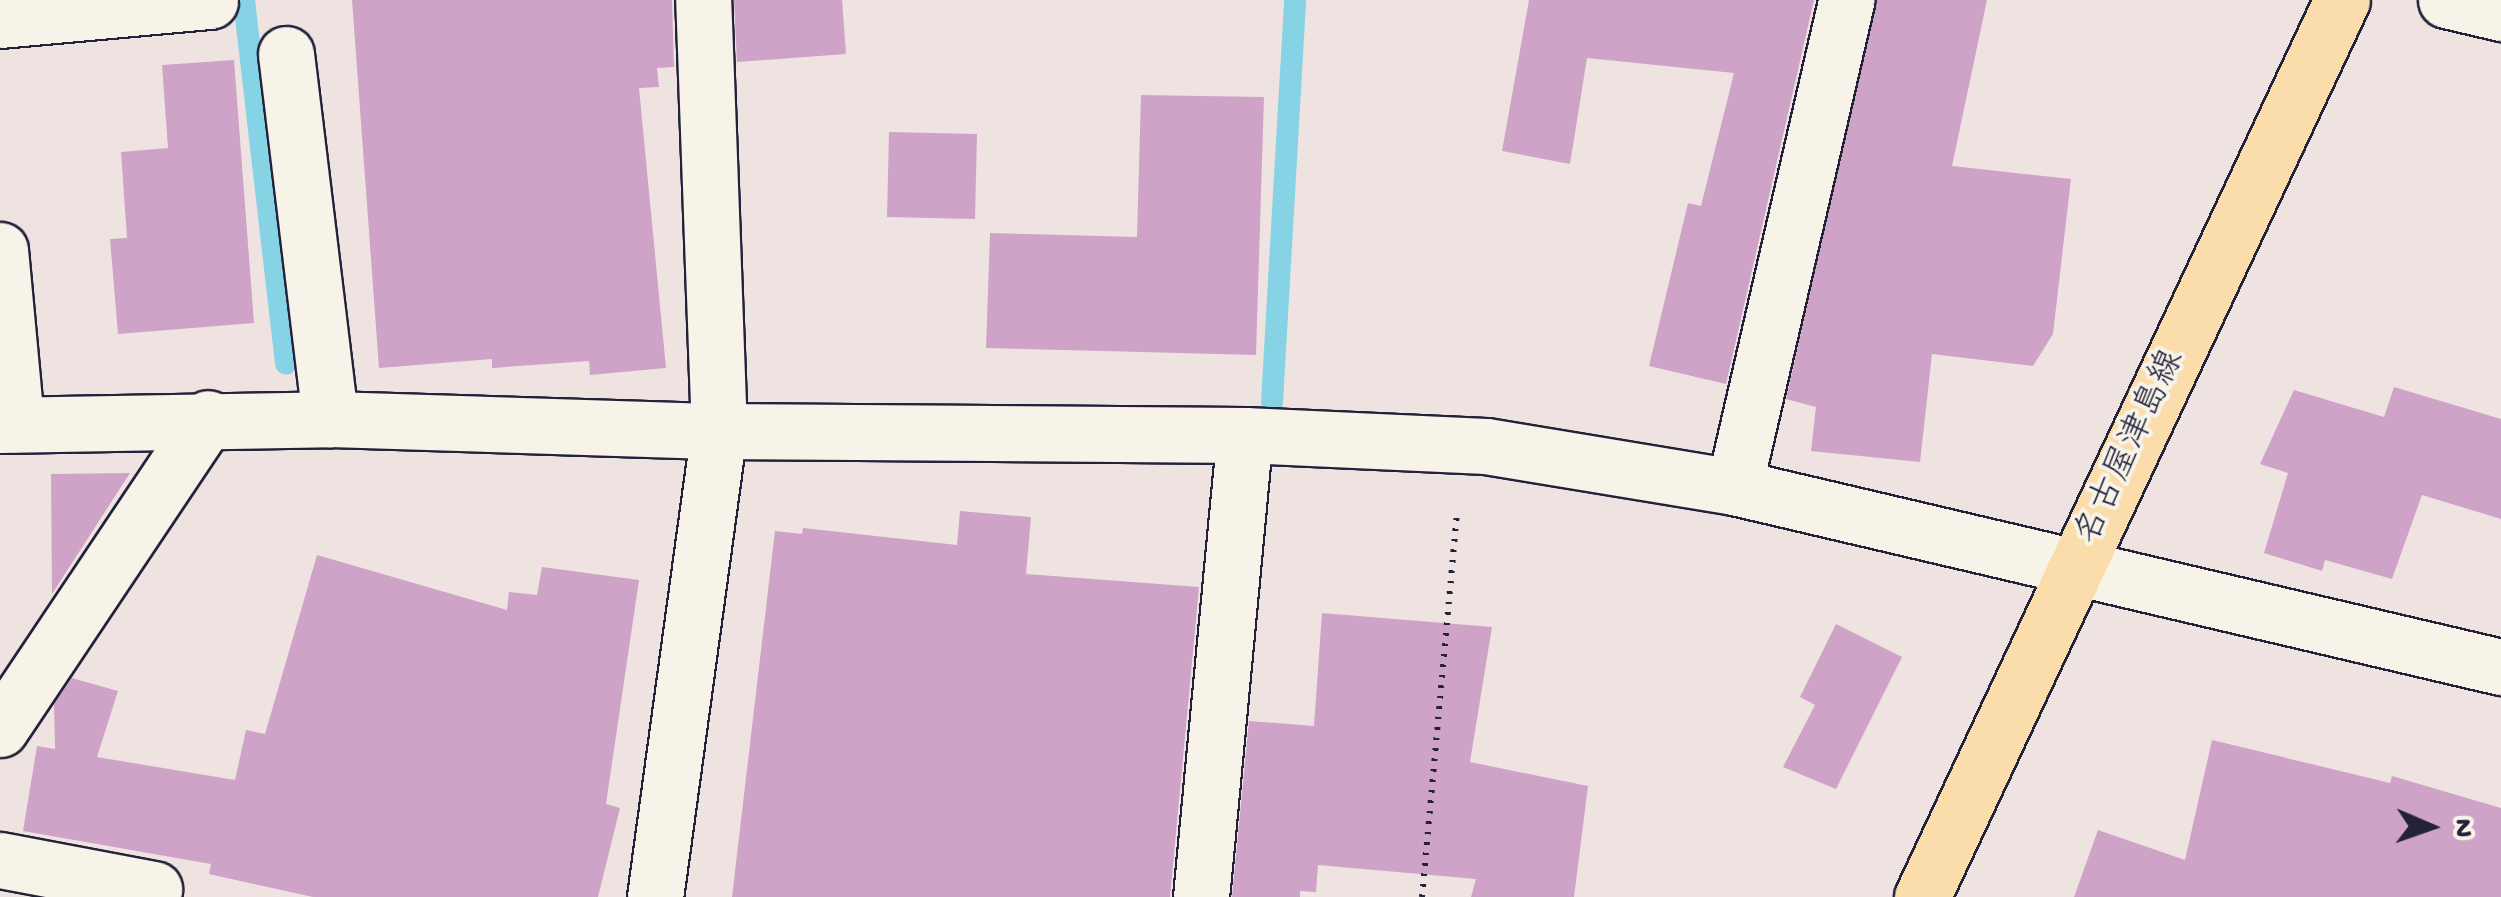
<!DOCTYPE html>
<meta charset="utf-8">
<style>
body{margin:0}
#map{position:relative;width:2501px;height:897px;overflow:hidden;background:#efe3e1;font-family:"Gochi Hand","Klee One",sans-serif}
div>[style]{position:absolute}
.stream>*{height:22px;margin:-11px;padding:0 11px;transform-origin:11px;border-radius:11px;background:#86d3e6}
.building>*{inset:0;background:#cfa3c7}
.path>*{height:6px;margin-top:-3px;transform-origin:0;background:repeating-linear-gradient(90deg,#22223b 0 2.5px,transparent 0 10.5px)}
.roads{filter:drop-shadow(2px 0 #22223b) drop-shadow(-2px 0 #22223b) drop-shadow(0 2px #22223b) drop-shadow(0 -2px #22223b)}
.minor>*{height:55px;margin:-27.5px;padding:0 27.5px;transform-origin:27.5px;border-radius:27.5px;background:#f7f3e8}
.major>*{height:55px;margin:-27.5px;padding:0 27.5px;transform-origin:27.5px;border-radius:27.5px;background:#fbddab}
span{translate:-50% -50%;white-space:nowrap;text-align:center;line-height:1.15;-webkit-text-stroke:8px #f7f3e8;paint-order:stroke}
.street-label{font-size:35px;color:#22223b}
.north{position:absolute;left:2381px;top:777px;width:100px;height:100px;-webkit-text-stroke:8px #f7f3e8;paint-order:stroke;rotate:92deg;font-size:28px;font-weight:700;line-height:40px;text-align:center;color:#22223b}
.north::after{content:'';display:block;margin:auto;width:35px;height:45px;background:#22223b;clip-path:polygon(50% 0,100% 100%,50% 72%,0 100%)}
</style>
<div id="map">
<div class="stream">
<div style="left:244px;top:0;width:366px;rotate:83.4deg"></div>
<div style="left:1272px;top:402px;width:403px;rotate:-86.7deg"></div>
</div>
<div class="building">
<div style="clip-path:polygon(352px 0,672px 0,674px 67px,657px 68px,659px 87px,639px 88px,666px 368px,590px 375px,589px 361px,492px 368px,492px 359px,379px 368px)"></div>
<div style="clip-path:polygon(734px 0,842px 0,846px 54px,737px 62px)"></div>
<div style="clip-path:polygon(1529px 0,1814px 0,1726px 384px,1649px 366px,1688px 203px,1701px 206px,1734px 73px,1587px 58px,1570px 164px,1502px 151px)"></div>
<div style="clip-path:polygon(1876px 0,1987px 0,1952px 166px,2071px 179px,2053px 334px,2033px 366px,1932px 354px,1920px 462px,1811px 451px,1816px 407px,1786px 399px)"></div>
<div style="clip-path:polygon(234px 60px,254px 323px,118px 334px,110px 239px,127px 238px,121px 152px,168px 148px,162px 65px)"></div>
<div style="clip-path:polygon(1141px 95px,1264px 97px,1256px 355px,986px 348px,990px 233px,1137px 237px)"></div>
<div style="clip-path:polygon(889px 132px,977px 134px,975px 219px,887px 217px)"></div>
<div style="clip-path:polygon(2394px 387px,2501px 419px,2501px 519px,2422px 495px,2392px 579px,2325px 560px,2322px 571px,2264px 553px,2288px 473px,2260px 464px,2294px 390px,2384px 417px)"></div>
<div style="clip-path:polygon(130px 473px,52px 594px,51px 474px)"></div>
<div style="clip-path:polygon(960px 511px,1031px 517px,1026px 574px,1199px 587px,1170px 897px,732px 897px,775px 531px,802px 534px,803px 528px,957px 545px)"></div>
<div style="clip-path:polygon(317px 555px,507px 610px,509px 592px,537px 595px,542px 567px,639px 580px,606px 804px,620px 808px,598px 897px,313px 897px,209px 874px,211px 864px,23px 831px,37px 746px,55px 749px,54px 704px,72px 678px,118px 691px,97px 757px,235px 780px,246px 730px,265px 734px)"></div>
<div style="clip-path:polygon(1322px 613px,1492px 627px,1470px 762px,1588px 786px,1574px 897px,1471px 897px,1476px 879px,1318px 865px,1316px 892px,1300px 891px,1300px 897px,1232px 897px,1249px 721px,1314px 726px)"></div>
<div style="clip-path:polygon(1836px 624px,1902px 657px,1836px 789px,1783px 767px,1815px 705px,1800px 697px)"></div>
<div style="clip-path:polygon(2212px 740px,2390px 783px,2392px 776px,2501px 808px,2501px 897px,2074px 897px,2098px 830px,2185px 860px)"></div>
</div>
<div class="path">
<div style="left:1422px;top:897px;width:388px;rotate:-84.8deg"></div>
</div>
<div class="roads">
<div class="minor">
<div style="left:2446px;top:0;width:57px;rotate:13.3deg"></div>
<div style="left:0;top:20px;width:211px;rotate:-5.2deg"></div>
<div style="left:286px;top:54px;width:368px;rotate:83.1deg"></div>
<div style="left:0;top:250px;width:175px;rotate:84.7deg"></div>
<div style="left:0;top:425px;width:330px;rotate:-1deg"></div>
<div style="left:330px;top:419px;width:389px;rotate:1.8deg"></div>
<div style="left:719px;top:431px;width:526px;rotate:0.44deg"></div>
<div style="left:1245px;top:435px;width:241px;rotate:2.6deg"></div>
<div style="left:1486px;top:446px;width:251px;rotate:9.4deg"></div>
<div style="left:1734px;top:487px;width:788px;rotate:13.21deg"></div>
<div style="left:1734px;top:487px;width:500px;rotate:-77deg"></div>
<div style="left:0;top:729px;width:374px;rotate:-56.2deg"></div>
<div style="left:0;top:860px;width:157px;rotate:10.7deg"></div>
<div style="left:655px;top:897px;width:470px;rotate:-82.2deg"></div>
<div style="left:719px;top:431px;width:431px;rotate:-92.1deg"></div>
<div style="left:1201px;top:897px;width:464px;rotate:-84.6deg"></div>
</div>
<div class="major">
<div style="left:1922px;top:897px;width:990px;rotate:-64.91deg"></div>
</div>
</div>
<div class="street-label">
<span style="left:2132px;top:448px;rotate:-65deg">名古屋津島線</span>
</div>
<div class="north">N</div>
</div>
